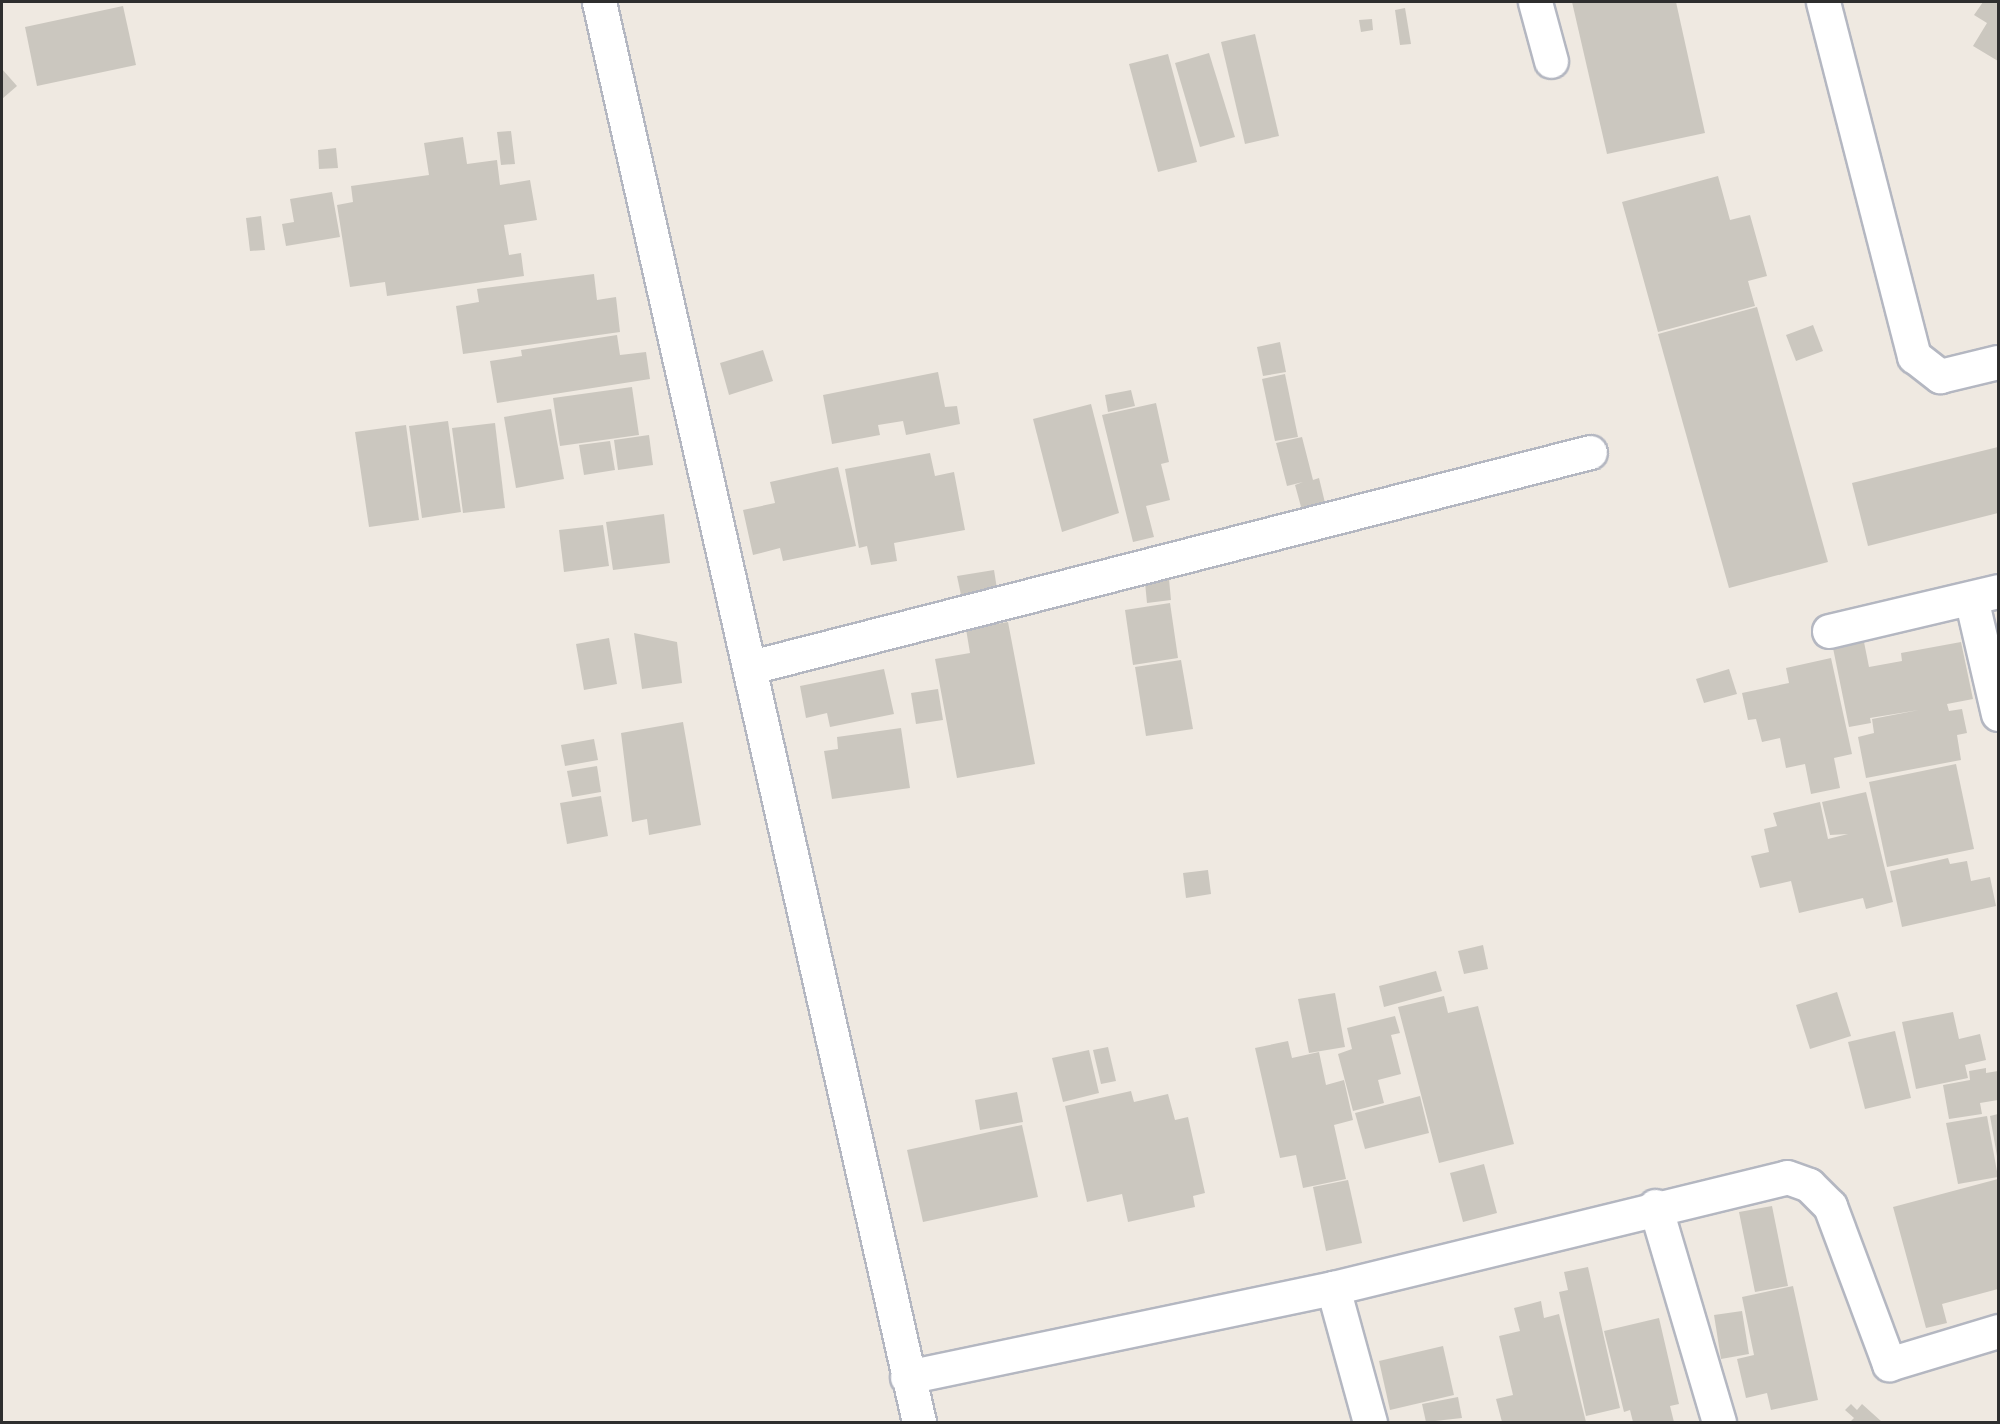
<!DOCTYPE html>
<style>
body{margin:0}
#map{position:relative;width:2000px;height:1424px;overflow:hidden;background:#efe9e1;font-family:"Noto Sans",sans-serif}
div>[style]{position:absolute}
.building>*{inset:0;background:#cbc7bf}
.roads{filter:drop-shadow(2px 0 #b4b7c1) drop-shadow(-2px 0 #b4b7c1) drop-shadow(0 2px #b4b7c1) drop-shadow(0 -2px #b4b7c1)}
.minor>*{height:33px;margin:-16.5px;padding:0 16.5px;transform-origin:16.5px;border-radius:16.5px;background:#fff}
span{translate:-50% -50%;white-space:nowrap;text-align:center;line-height:1.15;-webkit-text-stroke:5px #fff;paint-order:stroke}
.frame{position:absolute;inset:0;border:3px solid #2e2e2e;pointer-events:none}
</style>
<div id="map">
<div class="building">
<div style="clip-path:polygon(1572px 2px,1676px 2px,1705px 133px,1607px 154px)"></div>
<div style="clip-path:polygon(1983px 2px,1998px 2px,1998px 61px,1973px 46px,1987px 23px,1974px 15px)"></div>
<div style="clip-path:polygon(123px 6px,136px 65px,37px 86px,25px 27px)"></div>
<div style="clip-path:polygon(1405px 8px,1411px 44px,1400px 45px,1395px 10px)"></div>
<div style="clip-path:polygon(1372px 19px,1373px 30px,1361px 32px,1359px 20px)"></div>
<div style="clip-path:polygon(1255px 34px,1279px 136px,1245px 144px,1221px 42px)"></div>
<div style="clip-path:polygon(1209px 53px,1235px 137px,1200px 147px,1175px 63px)"></div>
<div style="clip-path:polygon(1168px 54px,1197px 162px,1158px 172px,1129px 64px)"></div>
<div style="clip-path:polygon(2px 69px,17px 86px,2px 99px)"></div>
<div style="clip-path:polygon(511px 131px,515px 164px,501px 165px,497px 132px)"></div>
<div style="clip-path:polygon(463px 137px,467px 164px,497px 160px,500px 185px,530px 180px,537px 220px,504px 225px,509px 255px,521px 253px,524px 276px,387px 296px,385px 282px,350px 287px,337px 205px,353px 202px,351px 186px,429px 175px,424px 143px)"></div>
<div style="clip-path:polygon(336px 148px,338px 168px,319px 169px,318px 150px)"></div>
<div style="clip-path:polygon(1718px 176px,1730px 220px,1750px 215px,1767px 276px,1748px 281px,1755px 306px,1658px 332px,1622px 202px)"></div>
<div style="clip-path:polygon(332px 192px,340px 237px,286px 246px,282px 224px,294px 222px,290px 199px)"></div>
<div style="clip-path:polygon(261px 216px,265px 250px,250px 251px,246px 218px)"></div>
<div style="clip-path:polygon(594px 274px,597px 300px,616px 297px,620px 332px,463px 354px,456px 306px,479px 302px,477px 289px)"></div>
<div style="clip-path:polygon(1757px 307px,1828px 562px,1729px 588px,1658px 334px)"></div>
<div style="clip-path:polygon(1813px 325px,1823px 351px,1796px 361px,1786px 335px)"></div>
<div style="clip-path:polygon(617px 335px,620px 355px,646px 352px,650px 379px,497px 403px,490px 361px,522px 356px,521px 350px)"></div>
<div style="clip-path:polygon(1280px 342px,1286px 372px,1263px 376px,1257px 347px)"></div>
<div style="clip-path:polygon(763px 350px,773px 381px,729px 395px,720px 363px)"></div>
<div style="clip-path:polygon(938px 372px,945px 407px,957px 406px,960px 424px,906px 435px,903px 421px,878px 425px,880px 435px,832px 444px,823px 395px)"></div>
<div style="clip-path:polygon(1285px 374px,1298px 437px,1275px 441px,1262px 379px)"></div>
<div style="clip-path:polygon(632px 387px,639px 435px,560px 446px,553px 398px)"></div>
<div style="clip-path:polygon(1131px 390px,1135px 406px,1108px 412px,1105px 395px)"></div>
<div style="clip-path:polygon(1156px 403px,1169px 462px,1161px 464px,1170px 500px,1146px 506px,1154px 537px,1133px 542px,1102px 415px)"></div>
<div style="clip-path:polygon(1091px 404px,1119px 513px,1062px 532px,1033px 419px)"></div>
<div style="clip-path:polygon(551px 409px,564px 479px,516px 488px,504px 417px)"></div>
<div style="clip-path:polygon(448px 421px,461px 512px,422px 518px,409px 426px)"></div>
<div style="clip-path:polygon(495px 423px,505px 508px,463px 513px,452px 428px)"></div>
<div style="clip-path:polygon(406px 425px,419px 520px,369px 527px,355px 432px)"></div>
<div style="clip-path:polygon(649px 435px,653px 465px,618px 470px,614px 440px)"></div>
<div style="clip-path:polygon(1302px 437px,1313px 480px,1319px 478px,1326px 507px,1303px 514px,1295px 485px,1303px 482px,1287px 486px,1276px 443px)"></div>
<div style="clip-path:polygon(610px 441px,615px 470px,584px 475px,579px 445px)"></div>
<div style="clip-path:polygon(1998px 447px,1998px 513px,1868px 546px,1852px 483px)"></div>
<div style="clip-path:polygon(930px 453px,935px 476px,954px 472px,965px 530px,894px 543px,897px 561px,871px 565px,867px 546px,859px 548px,845px 469px)"></div>
<div style="clip-path:polygon(838px 467px,856px 546px,783px 561px,780px 548px,753px 555px,743px 510px,775px 503px,770px 482px)"></div>
<div style="clip-path:polygon(664px 514px,670px 563px,613px 570px,606px 522px)"></div>
<div style="clip-path:polygon(603px 525px,609px 566px,564px 572px,559px 530px)"></div>
<div style="clip-path:polygon(1168px 569px,1171px 600px,1147px 603px,1144px 572px)"></div>
<div style="clip-path:polygon(994px 570px,997px 589px,961px 595px,957px 576px)"></div>
<div style="clip-path:polygon(1170px 603px,1178px 658px,1133px 665px,1125px 610px)"></div>
<div style="clip-path:polygon(1008px 622px,1035px 764px,957px 778px,935px 659px,970px 653px,966px 629px)"></div>
<div style="clip-path:polygon(634px 633px,677px 642px,682px 683px,642px 689px)"></div>
<div style="clip-path:polygon(609px 638px,617px 684px,584px 690px,576px 644px)"></div>
<div style="clip-path:polygon(1864px 642px,1869px 667px,1902px 661px,1901px 653px,1961px 642px,1973px 699px,1947px 704px,1949px 711px,1962px 709px,1967px 733px,1957px 735px,1961px 760px,1866px 778px,1858px 737px,1874px 733px,1872px 719px,1919px 710px,1870px 718px,1871px 723px,1849px 727px,1833px 648px)"></div>
<div style="clip-path:polygon(1831px 658px,1852px 754px,1834px 758px,1840px 788px,1811px 794px,1805px 764px,1786px 768px,1780px 738px,1762px 742px,1756px 719px,1748px 720px,1742px 693px,1789px 683px,1786px 668px)"></div>
<div style="clip-path:polygon(1181px 660px,1193px 729px,1146px 736px,1135px 667px)"></div>
<div style="clip-path:polygon(884px 669px,894px 714px,830px 727px,827px 713px,806px 718px,800px 686px)"></div>
<div style="clip-path:polygon(1729px 669px,1737px 694px,1704px 703px,1696px 679px)"></div>
<div style="clip-path:polygon(938px 689px,943px 720px,916px 724px,911px 693px)"></div>
<div style="clip-path:polygon(683px 722px,701px 825px,649px 835px,647px 819px,632px 822px,621px 733px)"></div>
<div style="clip-path:polygon(901px 728px,910px 788px,832px 799px,824px 751px,838px 749px,837px 737px)"></div>
<div style="clip-path:polygon(594px 739px,598px 760px,565px 766px,561px 745px)"></div>
<div style="clip-path:polygon(1956px 764px,1974px 849px,1887px 867px,1869px 782px)"></div>
<div style="clip-path:polygon(597px 766px,601px 792px,572px 797px,567px 771px)"></div>
<div style="clip-path:polygon(1866px 792px,1893px 902px,1866px 909px,1863px 898px,1799px 913px,1791px 881px,1760px 888px,1751px 856px,1769px 852px,1764px 829px,1777px 826px,1773px 813px,1820px 802px,1828px 839px,1848px 834px,1830px 835px,1822px 802px)"></div>
<div style="clip-path:polygon(601px 796px,608px 836px,567px 844px,560px 803px)"></div>
<div style="clip-path:polygon(1948px 858px,1950px 864px,1967px 861px,1971px 881px,1990px 877px,1996px 906px,1902px 927px,1890px 871px)"></div>
<div style="clip-path:polygon(1208px 870px,1211px 894px,1186px 898px,1183px 873px)"></div>
<div style="clip-path:polygon(1483px 945px,1488px 969px,1464px 974px,1458px 951px)"></div>
<div style="clip-path:polygon(1436px 971px,1442px 991px,1384px 1007px,1379px 986px)"></div>
<div style="clip-path:polygon(1837px 992px,1851px 1036px,1810px 1049px,1796px 1005px)"></div>
<div style="clip-path:polygon(1335px 993px,1345px 1047px,1309px 1053px,1298px 999px)"></div>
<div style="clip-path:polygon(1444px 996px,1448px 1013px,1478px 1006px,1514px 1144px,1439px 1163px,1398px 1007px)"></div>
<div style="clip-path:polygon(1953px 1012px,1959px 1039px,1980px 1034px,1986px 1060px,1965px 1065px,1968px 1078px,1916px 1089px,1902px 1022px)"></div>
<div style="clip-path:polygon(1395px 1016px,1400px 1033px,1391px 1035px,1401px 1074px,1378px 1080px,1384px 1103px,1353px 1111px,1338px 1054px,1352px 1049px,1347px 1028px)"></div>
<div style="clip-path:polygon(1895px 1031px,1911px 1098px,1865px 1109px,1848px 1042px)"></div>
<div style="clip-path:polygon(1288px 1041px,1292px 1058px,1319px 1052px,1326px 1085px,1344px 1080px,1353px 1120px,1334px 1125px,1346px 1179px,1303px 1188px,1296px 1155px,1280px 1158px,1255px 1048px)"></div>
<div style="clip-path:polygon(1108px 1047px,1116px 1081px,1101px 1084px,1093px 1050px)"></div>
<div style="clip-path:polygon(1089px 1050px,1099px 1093px,1063px 1102px,1052px 1058px)"></div>
<div style="clip-path:polygon(1986px 1068px,1986px 1073px,1998px 1071px,1998px 1100px,1980px 1103px,1982px 1114px,1949px 1119px,1943px 1085px,1970px 1080px,1969px 1071px)"></div>
<div style="clip-path:polygon(1131px 1091px,1134px 1102px,1168px 1094px,1175px 1120px,1188px 1117px,1205px 1193px,1193px 1196px,1195px 1207px,1128px 1222px,1122px 1194px,1087px 1202px,1065px 1106px)"></div>
<div style="clip-path:polygon(1017px 1092px,1023px 1122px,980px 1130px,975px 1100px)"></div>
<div style="clip-path:polygon(1420px 1096px,1429px 1133px,1365px 1149px,1355px 1113px)"></div>
<div style="clip-path:polygon(1998px 1114px,1998px 1156px,1997px 1156px,1990px 1116px)"></div>
<div style="clip-path:polygon(1987px 1116px,1998px 1177px,1958px 1184px,1946px 1123px)"></div>
<div style="clip-path:polygon(1022px 1125px,1038px 1197px,923px 1222px,907px 1150px)"></div>
<div style="clip-path:polygon(1484px 1164px,1497px 1213px,1463px 1222px,1450px 1173px)"></div>
<div style="clip-path:polygon(1998px 1179px,1998px 1289px,1942px 1304px,1947px 1323px,1926px 1328px,1893px 1207px)"></div>
<div style="clip-path:polygon(1348px 1180px,1362px 1243px,1326px 1251px,1313px 1187px)"></div>
<div style="clip-path:polygon(1772px 1206px,1788px 1286px,1755px 1292px,1739px 1212px)"></div>
<div style="clip-path:polygon(1588px 1267px,1620px 1408px,1586px 1416px,1559px 1292px,1568px 1290px,1564px 1272px)"></div>
<div style="clip-path:polygon(1793px 1286px,1818px 1400px,1771px 1410px,1767px 1393px,1746px 1398px,1737px 1359px,1754px 1355px,1742px 1297px)"></div>
<div style="clip-path:polygon(1541px 1301px,1544px 1318px,1559px 1314px,1586px 1422px,1502px 1422px,1496px 1399px,1513px 1395px,1499px 1336px,1520px 1331px,1514px 1308px)"></div>
<div style="clip-path:polygon(1742px 1311px,1749px 1354px,1721px 1359px,1714px 1315px)"></div>
<div style="clip-path:polygon(1659px 1318px,1679px 1404px,1670px 1406px,1674px 1422px,1633px 1422px,1630px 1410px,1624px 1412px,1604px 1331px)"></div>
<div style="clip-path:polygon(1443px 1346px,1454px 1395px,1390px 1410px,1379px 1361px)"></div>
<div style="clip-path:polygon(1458px 1397px,1462px 1418px,1426px 1422px,1422px 1404px)"></div>
<div style="clip-path:polygon(1851px 1404px,1857px 1410px,1862px 1404px,1882px 1422px,1850px 1422px,1854px 1418px,1845px 1410px)"></div>
</div>
<div class="roads">
<div class="minor">
<div style="left:599px;top:2px;width:1456px;rotate:77.3deg"></div>
<div style="left:1535px;top:2px;width:61px;rotate:74.8deg"></div>
<div style="left:1823px;top:2px;width:366px;rotate:75.6deg"></div>
<div style="left:1914px;top:356px;width:33px;rotate:38deg"></div>
<div style="left:1940px;top:376px;width:60px;rotate:-13.6deg"></div>
<div style="left:1971px;top:598px;width:119px;rotate:76.9deg"></div>
<div style="left:1829px;top:631px;width:174px;rotate:-13.3deg"></div>
<div style="left:751px;top:667px;width:866px;rotate:-14.37deg"></div>
<div style="left:1655px;top:1206px;width:225px;rotate:73.5deg"></div>
<div style="left:1333px;top:1288px;width:139px;rotate:74.6deg"></div>
<div style="left:907px;top:1377px;width:435px;rotate:-11.8deg"></div>
<div style="left:1333px;top:1288px;width:467px;rotate:-13.7deg"></div>
<div style="left:1787px;top:1177px;width:23px;rotate:20deg"></div>
<div style="left:1809px;top:1185px;width:30px;rotate:45deg"></div>
<div style="left:1830px;top:1206px;width:169px;rotate:69.5deg"></div>
<div style="left:1889px;top:1364px;width:114px;rotate:-16.8deg"></div>
</div>
</div>
<div class="frame"></div>
</div>
